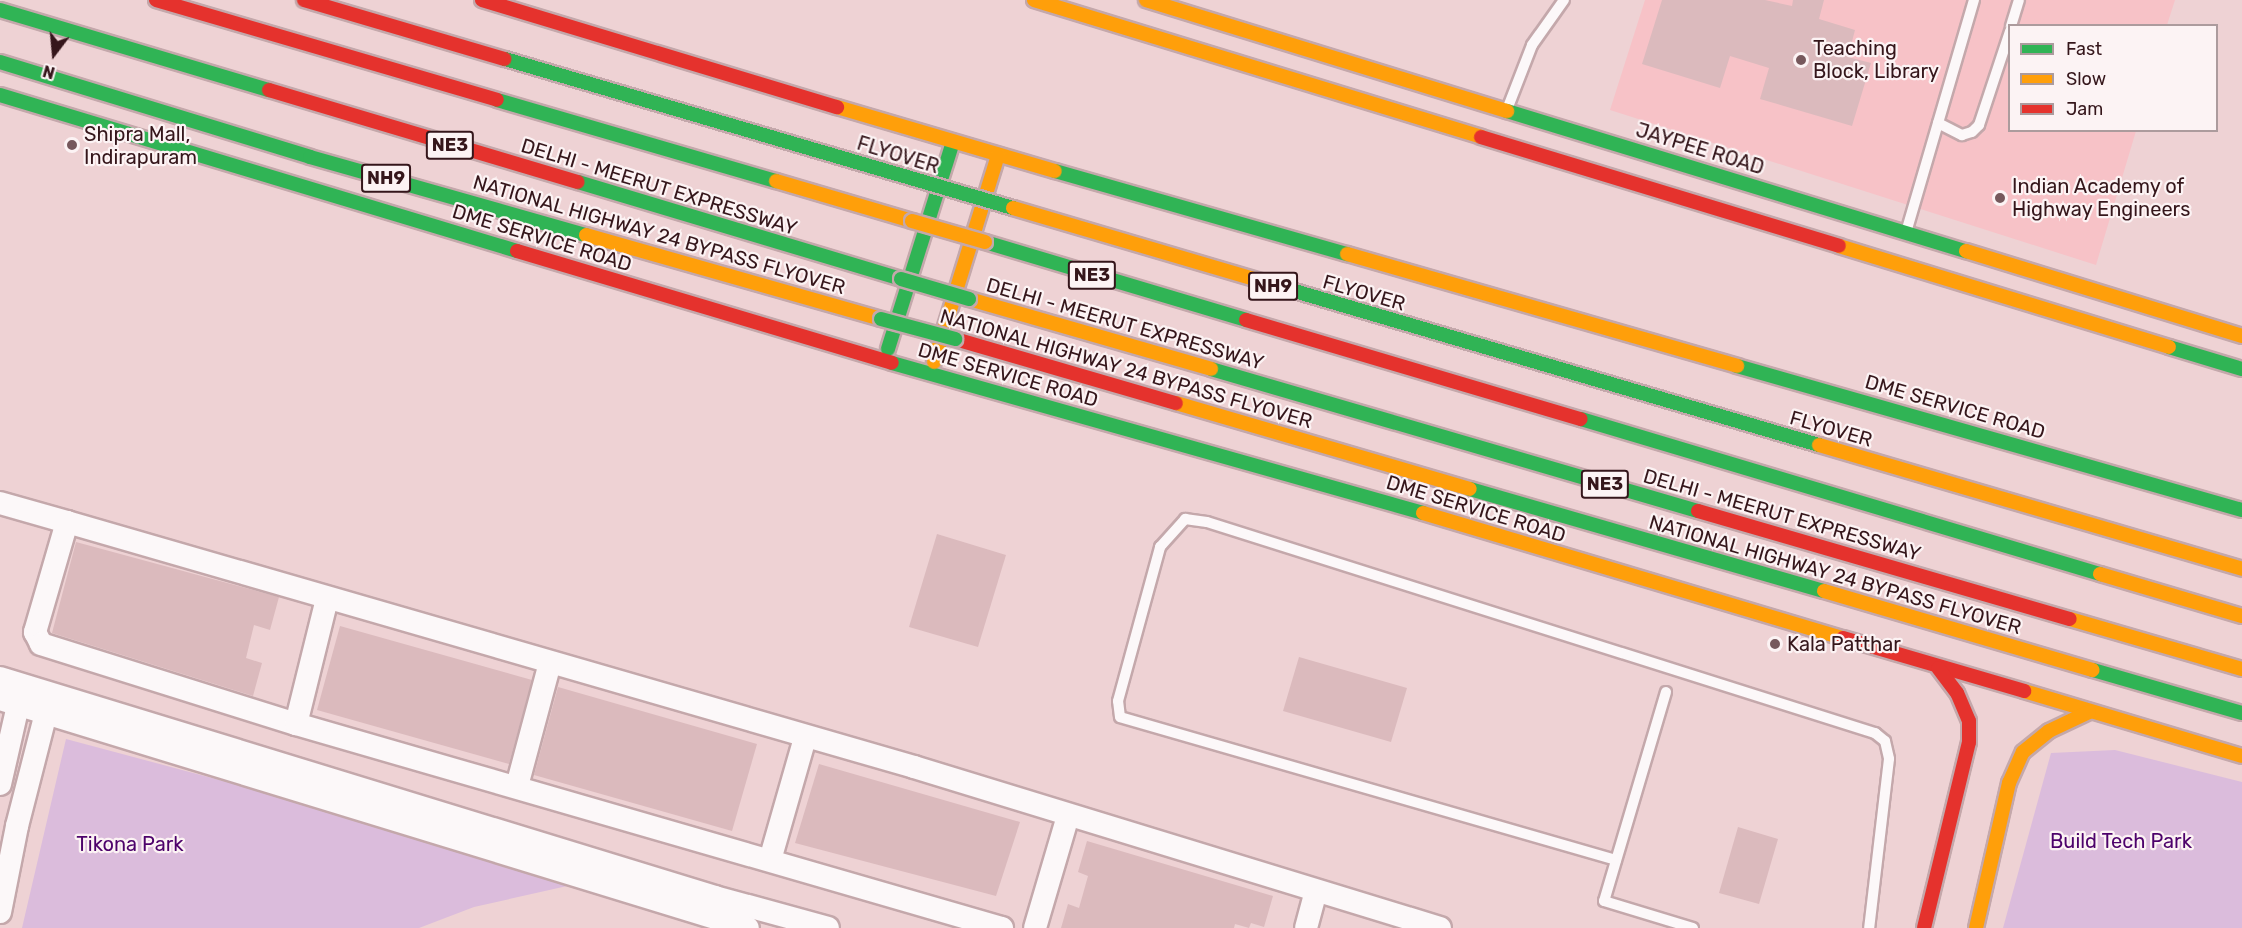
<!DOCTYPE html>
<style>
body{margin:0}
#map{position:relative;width:2242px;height:928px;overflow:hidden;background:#eed2d4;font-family:Rubik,sans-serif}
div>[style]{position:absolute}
.built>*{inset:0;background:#f7c2c7}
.green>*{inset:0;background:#dbbcdc}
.building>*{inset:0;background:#dbbabd}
.roads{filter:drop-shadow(2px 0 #c4a8ab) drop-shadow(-2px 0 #c4a8ab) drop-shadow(0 2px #c4a8ab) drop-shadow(0 -2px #c4a8ab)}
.lane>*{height:10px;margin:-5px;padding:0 5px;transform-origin:5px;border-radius:5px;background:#fcf8f9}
.street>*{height:22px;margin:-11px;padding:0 11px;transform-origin:11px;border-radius:11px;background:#fcf8f9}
.fast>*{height:14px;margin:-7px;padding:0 7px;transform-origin:7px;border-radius:7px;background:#30b455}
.slow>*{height:14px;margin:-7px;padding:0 7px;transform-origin:7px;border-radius:7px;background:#ff9f0a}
.jam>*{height:14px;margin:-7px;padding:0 7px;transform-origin:7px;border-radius:7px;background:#e5322d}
.bridges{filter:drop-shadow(2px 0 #c4a8ab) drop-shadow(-2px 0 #c4a8ab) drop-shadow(0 2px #c4a8ab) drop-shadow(0 -2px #c4a8ab)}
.fast-bridge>*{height:14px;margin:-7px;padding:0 7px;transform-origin:7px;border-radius:7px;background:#30b455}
.slow-bridge>*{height:14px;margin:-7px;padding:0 7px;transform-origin:7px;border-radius:7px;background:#ff9f0a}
.jam-bridge>*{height:14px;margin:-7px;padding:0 7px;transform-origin:7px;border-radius:7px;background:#e5322d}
.dots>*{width:16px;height:16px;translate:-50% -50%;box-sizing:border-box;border:3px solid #fcf3f4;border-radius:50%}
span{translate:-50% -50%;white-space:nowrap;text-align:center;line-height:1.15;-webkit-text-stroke:4.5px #fcf3f4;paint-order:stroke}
.shield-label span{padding:2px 4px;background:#fcf3f4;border:2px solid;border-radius:4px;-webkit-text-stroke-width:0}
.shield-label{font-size:18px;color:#35161b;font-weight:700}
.poi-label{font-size:20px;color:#35161b}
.left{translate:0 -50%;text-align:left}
.street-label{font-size:20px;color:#35161b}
.park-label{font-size:20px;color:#4d026b}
.legend{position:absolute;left:2008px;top:24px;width:210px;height:108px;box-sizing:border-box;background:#fcf3f4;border:2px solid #ac9b9d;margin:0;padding:8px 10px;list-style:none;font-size:18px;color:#35161b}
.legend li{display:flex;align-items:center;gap:12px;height:30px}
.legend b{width:30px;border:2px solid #ac9b9d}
.north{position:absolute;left:24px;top:24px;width:60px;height:60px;-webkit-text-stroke:4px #fcf3f4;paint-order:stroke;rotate:196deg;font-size:16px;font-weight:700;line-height:24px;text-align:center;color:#35161b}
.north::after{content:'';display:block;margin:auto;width:21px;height:27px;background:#35161b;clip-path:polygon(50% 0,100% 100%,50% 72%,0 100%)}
</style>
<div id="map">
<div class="built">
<div style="clip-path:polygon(1645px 0,2175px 0,2167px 25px,2010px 26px,2010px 130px,2136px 131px,2096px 265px,1610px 110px)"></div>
</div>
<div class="green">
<div style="clip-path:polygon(66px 739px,594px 880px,474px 907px,419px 928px,22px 928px)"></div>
<div style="clip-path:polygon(2115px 750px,2242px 782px,2242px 928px,2003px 928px,2051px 753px)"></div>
</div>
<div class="building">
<div style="clip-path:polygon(1662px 0,1765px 0,1792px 6px,1793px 0,1824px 0,1819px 19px,1855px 30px,1848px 57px,1871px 63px,1852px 126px,1760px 99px,1769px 68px,1730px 56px,1720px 88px,1642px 64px)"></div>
<div style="clip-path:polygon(937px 534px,1006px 555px,978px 647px,909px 627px)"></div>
<div style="clip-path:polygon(76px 542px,279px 597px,270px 630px,254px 625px,246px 658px,262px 663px,253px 696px,52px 633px)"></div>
<div style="clip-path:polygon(340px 626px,532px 680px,509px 764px,317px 710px)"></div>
<div style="clip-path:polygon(1299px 657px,1407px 688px,1391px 742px,1283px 711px)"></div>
<div style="clip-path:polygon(558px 687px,757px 744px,732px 831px,534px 775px)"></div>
<div style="clip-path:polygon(819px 764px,1020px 822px,996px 896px,795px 843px)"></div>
<div style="clip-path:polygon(1738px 827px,1778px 839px,1759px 904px,1719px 893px)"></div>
<div style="clip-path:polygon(1087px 841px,1273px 896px,1264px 927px,1251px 923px,1249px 928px,1235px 924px,1234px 928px,1061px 928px,1068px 904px,1079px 908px,1088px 876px,1078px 872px)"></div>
</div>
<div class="roads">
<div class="lane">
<div style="left:2011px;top:26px;width:27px;rotate:-73deg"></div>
<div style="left:1508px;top:107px;width:66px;rotate:-68.8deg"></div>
<div style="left:1532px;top:45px;width:55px;rotate:-54.6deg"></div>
<div style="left:1938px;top:123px;width:27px;rotate:27deg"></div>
<div style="left:1962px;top:135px;width:10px;rotate:-17deg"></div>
<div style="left:1972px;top:132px;width:10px;rotate:-45deg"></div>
<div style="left:1979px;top:125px;width:99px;rotate:-71.7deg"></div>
<div style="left:1907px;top:229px;width:239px;rotate:-73.7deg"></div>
<div style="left:1666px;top:692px;width:218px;rotate:106.5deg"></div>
<div style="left:1604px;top:901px;width:93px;rotate:16.9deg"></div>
<div style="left:1616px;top:860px;width:516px;rotate:-163.92deg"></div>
<div style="left:1120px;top:717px;width:16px;rotate:-97deg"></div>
<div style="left:1118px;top:701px;width:160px;rotate:-74.7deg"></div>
<div style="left:1160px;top:547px;width:38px;rotate:-48deg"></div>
<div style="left:1185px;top:519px;width:22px;rotate:8deg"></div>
<div style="left:1207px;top:522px;width:701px;rotate:17.53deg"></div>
<div style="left:1875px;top:733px;width:13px;rotate:39deg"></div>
<div style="left:1885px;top:741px;width:18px;rotate:77deg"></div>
<div style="left:1889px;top:759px;width:170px;rotate:96.7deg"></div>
</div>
<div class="street">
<div style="left:0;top:503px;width:70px;rotate:15.8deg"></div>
<div style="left:67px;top:522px;width:115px;rotate:106.2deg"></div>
<div style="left:35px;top:632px;width:13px;rotate:63deg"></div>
<div style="left:41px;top:644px;width:267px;rotate:17.4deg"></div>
<div style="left:296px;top:724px;width:735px;rotate:16.12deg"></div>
<div style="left:67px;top:522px;width:882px;rotate:16.13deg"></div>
<div style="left:914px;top:767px;width:550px;rotate:17.02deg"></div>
<div style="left:0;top:678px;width:748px;rotate:17.03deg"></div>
<div style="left:715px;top:897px;width:117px;rotate:15.3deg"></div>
<div style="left:0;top:699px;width:782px;rotate:17.02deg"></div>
<div style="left:296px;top:724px;width:129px;rotate:-76.1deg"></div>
<div style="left:0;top:784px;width:94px;rotate:-77.1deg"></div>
<div style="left:517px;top:786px;width:127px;rotate:-75deg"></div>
<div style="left:770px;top:860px;width:127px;rotate:-74deg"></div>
<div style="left:0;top:912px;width:88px;rotate:-78.8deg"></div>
<div style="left:17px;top:826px;width:129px;rotate:-75.6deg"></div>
<div style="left:1035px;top:928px;width:117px;rotate:-73.6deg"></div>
<div style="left:1306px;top:928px;width:38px;rotate:-75deg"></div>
</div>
<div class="fast">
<div style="left:0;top:10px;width:281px;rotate:16.6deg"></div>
<div style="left:0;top:62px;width:324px;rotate:17deg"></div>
<div style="left:310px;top:157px;width:287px;rotate:15.8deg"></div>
<div style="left:0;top:95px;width:540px;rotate:16.79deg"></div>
<div style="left:497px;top:100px;width:291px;rotate:16.2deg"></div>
<div style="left:1507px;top:111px;width:480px;rotate:17deg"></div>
<div style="left:1055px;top:171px;width:304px;rotate:15.9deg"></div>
<div style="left:578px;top:182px;width:337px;rotate:16.7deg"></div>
<div style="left:985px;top:242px;width:272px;rotate:16.6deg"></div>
<div style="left:2169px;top:347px;width:76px;rotate:16.8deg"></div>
<div style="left:888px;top:349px;width:217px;rotate:-72.6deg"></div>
<div style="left:892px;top:363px;width:552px;rotate:15.77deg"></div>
<div style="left:1737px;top:366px;width:525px;rotate:15.92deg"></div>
<div style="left:1211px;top:369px;width:507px;rotate:16.26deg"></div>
<div style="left:1581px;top:419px;width:542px;rotate:16.63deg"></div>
<div style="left:1470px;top:489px;width:368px;rotate:16.1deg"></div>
<div style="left:2093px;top:670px;width:155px;rotate:16.1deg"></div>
</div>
<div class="slow">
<div style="left:1034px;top:0;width:468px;rotate:17deg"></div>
<div style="left:1146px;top:0;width:378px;rotate:17.1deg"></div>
<div style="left:837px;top:107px;width:227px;rotate:16.4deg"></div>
<div style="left:776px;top:181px;width:142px;rotate:16.4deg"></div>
<div style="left:586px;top:235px;width:307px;rotate:15.9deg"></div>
<div style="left:1839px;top:246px;width:345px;rotate:17deg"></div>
<div style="left:1966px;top:251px;width:289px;rotate:17.1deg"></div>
<div style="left:1347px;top:254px;width:406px;rotate:16deg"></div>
<div style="left:969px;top:299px;width:252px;rotate:16.1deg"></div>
<div style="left:934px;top:362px;width:217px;rotate:-72.8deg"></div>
<div style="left:1176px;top:403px;width:306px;rotate:16.3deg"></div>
<div style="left:1423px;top:513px;width:438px;rotate:16.6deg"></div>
<div style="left:2100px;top:574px;width:148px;rotate:16.5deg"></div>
<div style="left:1824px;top:591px;width:280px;rotate:16.4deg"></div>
<div style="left:2070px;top:619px;width:179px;rotate:16.2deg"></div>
<div style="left:2024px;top:691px;width:227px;rotate:16.6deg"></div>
<div style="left:1976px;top:928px;width:149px;rotate:-77.2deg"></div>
<div style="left:2009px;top:783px;width:34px;rotate:-66deg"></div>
<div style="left:2023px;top:752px;width:33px;rotate:-39deg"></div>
<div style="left:2049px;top:731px;width:44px;rotate:-25.4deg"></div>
</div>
<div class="jam">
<div style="left:156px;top:0;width:355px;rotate:16.3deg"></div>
<div style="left:482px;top:0;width:371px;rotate:16.8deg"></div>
<div style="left:269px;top:90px;width:322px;rotate:16.6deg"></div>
<div style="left:1481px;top:137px;width:374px;rotate:16.9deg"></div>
<div style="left:517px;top:251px;width:391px;rotate:16.6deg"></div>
<div style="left:1246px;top:320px;width:349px;rotate:16.5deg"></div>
<div style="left:955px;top:339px;width:230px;rotate:16.2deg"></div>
<div style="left:1698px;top:511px;width:387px;rotate:16.2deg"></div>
<div style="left:1843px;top:638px;width:189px;rotate:16.3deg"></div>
<div style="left:1924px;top:928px;width:191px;rotate:-76.4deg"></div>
<div style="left:1969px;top:742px;width:21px;rotate:-90deg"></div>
<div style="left:1969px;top:721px;width:30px;rotate:-113deg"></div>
<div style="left:1957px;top:693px;width:31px;rotate:-127deg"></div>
</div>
</div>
<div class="bridges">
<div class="fast-bridge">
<div style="left:505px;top:59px;width:529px;rotate:16.35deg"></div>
<div style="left:901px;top:279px;width:71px;rotate:16.4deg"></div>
<div style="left:1291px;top:290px;width:550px;rotate:16.36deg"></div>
<div style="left:881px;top:319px;width:77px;rotate:15.1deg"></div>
</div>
<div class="slow-bridge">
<div style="left:1013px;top:208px;width:290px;rotate:16.4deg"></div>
<div style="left:912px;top:221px;width:76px;rotate:16deg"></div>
<div style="left:1819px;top:445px;width:441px;rotate:16.3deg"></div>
</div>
<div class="jam-bridge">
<div style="left:304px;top:0;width:209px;rotate:16.4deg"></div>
</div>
</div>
<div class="dots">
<div style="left:1801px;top:60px;background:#76585c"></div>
<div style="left:72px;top:145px;background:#76585c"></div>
<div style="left:2000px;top:198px;background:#76585c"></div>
<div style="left:1775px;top:644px;background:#76585c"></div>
</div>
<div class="shield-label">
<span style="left:450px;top:145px">NE3</span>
<span style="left:386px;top:178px">NH9</span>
<span style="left:1092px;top:275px">NE3</span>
<span style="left:1273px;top:286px">NH9</span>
<span style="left:1605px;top:484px">NE3</span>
</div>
<div class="poi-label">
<span class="left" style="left:1813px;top:60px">Teaching<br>Block, Library</span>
<span class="left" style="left:84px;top:146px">Shipra Mall,<br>Indirapuram</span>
<span class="left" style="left:2012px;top:198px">Indian Academy of<br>Highway Engineers</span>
<span class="left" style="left:1787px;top:644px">Kala Patthar</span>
</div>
<div class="street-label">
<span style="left:1700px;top:149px;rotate:17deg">JAYPEE ROAD</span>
<span style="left:898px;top:155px;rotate:17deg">FLYOVER</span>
<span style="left:659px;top:187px;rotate:17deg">DELHI - MEERUT EXPRESSWAY</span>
<span style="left:659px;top:235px;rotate:16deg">NATIONAL HIGHWAY 24 BYPASS FLYOVER</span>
<span style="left:542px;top:238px;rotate:17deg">DME SERVICE ROAD</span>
<span style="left:1364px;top:293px;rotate:16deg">FLYOVER</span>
<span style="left:1125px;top:324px;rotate:16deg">DELHI - MEERUT EXPRESSWAY</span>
<span style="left:1126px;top:369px;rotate:16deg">NATIONAL HIGHWAY 24 BYPASS FLYOVER</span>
<span style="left:1008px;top:375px;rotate:16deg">DME SERVICE ROAD</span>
<span style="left:1955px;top:407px;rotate:16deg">DME SERVICE ROAD</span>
<span style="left:1831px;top:429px;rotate:16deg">FLYOVER</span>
<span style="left:1476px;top:509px;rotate:17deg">DME SERVICE ROAD</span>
<span style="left:1782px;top:515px;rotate:16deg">DELHI - MEERUT EXPRESSWAY</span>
<span style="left:1835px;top:575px;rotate:16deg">NATIONAL HIGHWAY 24 BYPASS FLYOVER</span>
</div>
<div class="park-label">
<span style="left:2121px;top:841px">Build Tech Park</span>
<span style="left:130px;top:844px">Tikona Park</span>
</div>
<ul class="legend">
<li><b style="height:8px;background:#30b455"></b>Fast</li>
<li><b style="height:8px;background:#ff9f0a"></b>Slow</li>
<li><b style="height:8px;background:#e5322d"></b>Jam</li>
</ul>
<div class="north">N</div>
</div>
